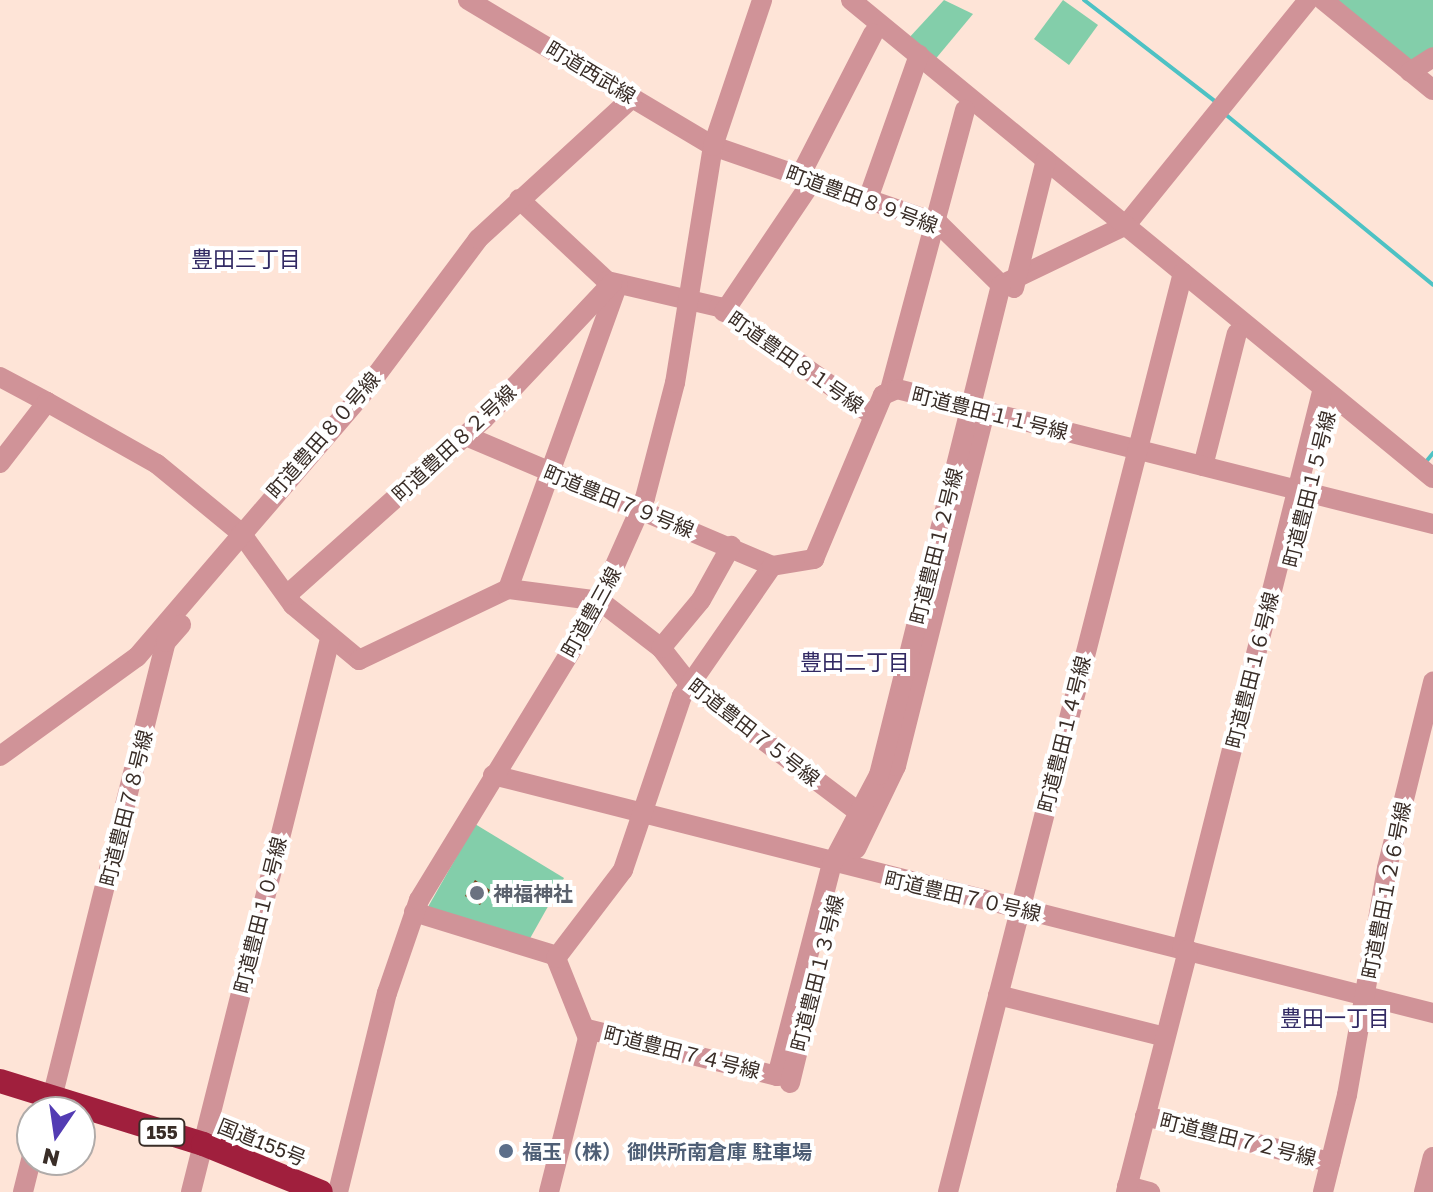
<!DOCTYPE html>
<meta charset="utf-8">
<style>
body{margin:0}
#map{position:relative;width:1433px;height:1192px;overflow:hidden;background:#fee4d7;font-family:"Golos Text","Noto Sans JP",sans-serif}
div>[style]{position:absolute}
.green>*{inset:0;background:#83ceaa}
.stream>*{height:4px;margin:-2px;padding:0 2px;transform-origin:2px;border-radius:2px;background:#4dc2c4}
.building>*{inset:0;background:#7e3d13}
.minor>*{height:20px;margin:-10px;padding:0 10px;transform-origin:10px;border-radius:10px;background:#d09398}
.highway>*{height:24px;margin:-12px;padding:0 12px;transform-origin:12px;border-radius:12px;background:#a01f3d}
.dots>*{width:22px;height:22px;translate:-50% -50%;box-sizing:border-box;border:4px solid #fff;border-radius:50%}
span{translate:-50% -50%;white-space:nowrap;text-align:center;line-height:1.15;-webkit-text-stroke:8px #fff;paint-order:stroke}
.shield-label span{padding:2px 6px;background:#fff;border:2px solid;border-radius:6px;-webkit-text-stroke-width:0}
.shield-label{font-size:18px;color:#392d27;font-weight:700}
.street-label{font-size:20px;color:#392d27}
.worship-label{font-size:20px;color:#5b616d;font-weight:700}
.left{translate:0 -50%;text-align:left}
.service-label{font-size:20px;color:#4e5e75;font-weight:700}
.neighbourhood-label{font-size:22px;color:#312963}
.north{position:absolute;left:16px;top:1096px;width:80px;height:80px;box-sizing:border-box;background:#fff;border:2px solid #b0aba9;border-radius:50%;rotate:193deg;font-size:22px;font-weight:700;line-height:32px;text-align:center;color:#392d27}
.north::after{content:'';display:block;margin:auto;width:28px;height:36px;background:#533cb3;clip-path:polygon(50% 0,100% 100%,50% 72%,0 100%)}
</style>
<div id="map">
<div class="green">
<div style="clip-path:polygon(944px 0,973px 14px,933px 62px,907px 40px)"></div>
<div style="clip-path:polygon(1063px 0,1098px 25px,1069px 65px,1034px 39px)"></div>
<div style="clip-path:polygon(1332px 0,1433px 0,1433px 52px,1414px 64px)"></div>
<div style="clip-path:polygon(475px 824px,564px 878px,528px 942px,428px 907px)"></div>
</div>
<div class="stream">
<div style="left:1084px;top:0;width:167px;rotate:37.7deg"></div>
<div style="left:1225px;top:114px;width:269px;rotate:39.4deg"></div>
<div style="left:1425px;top:463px;width:13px;rotate:-51deg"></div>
</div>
<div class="building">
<div style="clip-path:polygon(475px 880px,490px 890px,480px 905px,465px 896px)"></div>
</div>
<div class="minor">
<div style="left:468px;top:0;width:285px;rotate:30.8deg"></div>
<div style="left:713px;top:146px;width:239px;rotate:19deg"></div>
<div style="left:939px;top:224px;width:87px;rotate:44.5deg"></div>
<div style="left:1001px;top:285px;width:139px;rotate:-25.6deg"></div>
<div style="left:1126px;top:225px;width:289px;rotate:-51deg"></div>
<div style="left:851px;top:0;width:753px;rotate:39.4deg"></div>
<div style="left:1323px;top:0;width:142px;rotate:39.3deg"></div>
<div style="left:1410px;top:72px;width:27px;rotate:-33deg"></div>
<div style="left:800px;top:176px;width:160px;rotate:-62.8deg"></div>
<div style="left:519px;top:199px;width:120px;rotate:43deg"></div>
<div style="left:607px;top:281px;width:115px;rotate:13.1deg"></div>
<div style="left:719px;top:307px;width:186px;rotate:35.1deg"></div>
<div style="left:868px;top:199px;width:153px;rotate:-70.5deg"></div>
<div style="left:1014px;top:288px;width:132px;rotate:-76deg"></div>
<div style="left:724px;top:312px;width:159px;rotate:-56deg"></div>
<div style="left:0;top:377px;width:53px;rotate:28deg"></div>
<div style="left:890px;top:390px;width:290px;rotate:-75deg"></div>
<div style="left:466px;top:436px;width:332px;rotate:23deg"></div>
<div style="left:0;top:463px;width:77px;rotate:-52.4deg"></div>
<div style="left:47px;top:402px;width:126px;rotate:29.4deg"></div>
<div style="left:157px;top:464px;width:109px;rotate:39.4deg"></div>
<div style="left:241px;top:533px;width:89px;rotate:54.2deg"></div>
<div style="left:293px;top:605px;width:86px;rotate:39.8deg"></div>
<div style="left:359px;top:660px;width:165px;rotate:-25.5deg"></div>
<div style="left:508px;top:589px;width:93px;rotate:7.4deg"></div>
<div style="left:600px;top:601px;width:77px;rotate:37.6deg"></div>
<div style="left:661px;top:648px;width:47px;rotate:51.9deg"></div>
<div style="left:690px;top:685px;width:213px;rotate:37deg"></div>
<div style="left:1203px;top:466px;width:137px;rotate:-75.7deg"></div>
<div style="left:508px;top:589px;width:324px;rotate:-70.2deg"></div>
<div style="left:287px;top:595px;width:264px;rotate:-41.8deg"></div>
<div style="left:484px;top:419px;width:187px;rotate:-46.7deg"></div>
<div style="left:661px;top:648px;width:62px;rotate:-50.2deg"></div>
<div style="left:701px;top:600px;width:62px;rotate:-60.9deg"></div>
<div style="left:0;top:756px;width:169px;rotate:-35.9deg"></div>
<div style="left:137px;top:657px;width:343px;rotate:-49.4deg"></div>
<div style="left:360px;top:397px;width:197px;rotate:-53.2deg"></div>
<div style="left:478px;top:239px;width:210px;rotate:-42.5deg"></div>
<div style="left:493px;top:775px;width:970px;rotate:14.21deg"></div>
<div style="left:856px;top:849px;width:92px;rotate:-64.3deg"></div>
<div style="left:896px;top:766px;width:365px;rotate:-75.9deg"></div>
<div style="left:414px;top:912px;width:150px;rotate:17.1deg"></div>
<div style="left:1182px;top:948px;width:577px;rotate:-75.87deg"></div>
<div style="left:998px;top:995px;width:172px;rotate:14.1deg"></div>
<div style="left:587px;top:1029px;width:196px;rotate:13.9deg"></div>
<div style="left:777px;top:1076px;width:219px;rotate:-75.5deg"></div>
<div style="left:832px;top:864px;width:101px;rotate:-62.2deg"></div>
<div style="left:879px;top:775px;width:505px;rotate:-76.02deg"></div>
<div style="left:790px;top:1083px;width:64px;rotate:-76.4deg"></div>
<div style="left:52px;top:1098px;width:470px;rotate:-76deg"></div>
<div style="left:166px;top:642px;width:23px;rotate:-49deg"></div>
<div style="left:1145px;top:1116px;width:191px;rotate:14deg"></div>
<div style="left:1127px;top:1186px;width:24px;rotate:15deg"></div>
<div style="left:23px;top:1192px;width:38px;rotate:-76deg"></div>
<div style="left:191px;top:1192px;width:570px;rotate:-75.89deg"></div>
<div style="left:338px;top:1192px;width:205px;rotate:-76.2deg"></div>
<div style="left:387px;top:993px;width:98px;rotate:-71deg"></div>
<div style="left:419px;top:900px;width:332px;rotate:-58.6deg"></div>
<div style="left:592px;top:617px;width:130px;rotate:-66deg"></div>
<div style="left:645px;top:498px;width:119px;rotate:-75.4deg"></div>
<div style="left:675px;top:383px;width:240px;rotate:-80.9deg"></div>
<div style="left:713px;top:146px;width:154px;rotate:-71.4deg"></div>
<div style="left:549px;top:1192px;width:159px;rotate:-75.8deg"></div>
<div style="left:588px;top:1038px;width:86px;rotate:-111.8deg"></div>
<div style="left:556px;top:958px;width:111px;rotate:-52.7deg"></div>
<div style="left:623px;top:870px;width:184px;rotate:-71.3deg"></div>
<div style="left:682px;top:696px;width:158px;rotate:-55.3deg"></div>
<div style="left:772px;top:566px;width:43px;rotate:-9.5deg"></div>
<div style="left:814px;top:559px;width:178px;rotate:-67.2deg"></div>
<div style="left:883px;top:395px;width:15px;rotate:-23deg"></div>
<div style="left:897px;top:389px;width:553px;rotate:14.14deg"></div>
<div style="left:948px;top:1192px;width:949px;rotate:-75.66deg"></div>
<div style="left:1126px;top:1192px;width:250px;rotate:-75.6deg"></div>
<div style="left:1323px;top:1192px;width:100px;rotate:-76.1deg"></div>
<div style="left:1347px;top:1095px;width:230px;rotate:-80deg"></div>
<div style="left:1387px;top:868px;width:192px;rotate:-76.1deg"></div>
<div style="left:1424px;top:1192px;width:36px;rotate:-76deg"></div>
</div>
<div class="highway">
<div style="left:0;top:1081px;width:213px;rotate:17.2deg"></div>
<div style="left:203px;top:1144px;width:127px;rotate:22.1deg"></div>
</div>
<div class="dots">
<div style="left:477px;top:893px;background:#6b7280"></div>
<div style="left:506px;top:1151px;background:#5c6f8a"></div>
</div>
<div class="shield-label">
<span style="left:162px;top:1132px">155</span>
</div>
<div class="street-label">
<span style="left:591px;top:72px;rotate:31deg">町道西武線</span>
<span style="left:862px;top:199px;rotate:20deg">町道豊田８９号線</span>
<span style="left:796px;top:362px;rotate:35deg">町道豊田８１号線</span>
<span style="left:990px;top:413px;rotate:14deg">町道豊田１１号線</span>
<span style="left:323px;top:435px;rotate:-49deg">町道豊田８０号線</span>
<span style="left:454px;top:443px;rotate:-43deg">町道豊田８２号線</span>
<span style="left:1309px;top:489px;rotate:-76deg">町道豊田１５号線</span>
<span style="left:619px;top:501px;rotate:22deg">町道豊田７９号線</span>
<span style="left:936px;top:546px;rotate:-76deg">町道豊田１２号線</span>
<span style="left:591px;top:612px;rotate:-61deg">町道豊三線</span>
<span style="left:1252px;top:670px;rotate:-76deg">町道豊田１６号線</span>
<span style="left:754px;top:732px;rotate:38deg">町道豊田７５号線</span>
<span style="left:1064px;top:734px;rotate:-76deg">町道豊田１４号線</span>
<span style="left:126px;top:808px;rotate:-76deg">町道豊田７８号線</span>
<span style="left:1386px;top:890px;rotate:-79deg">町道豊田１２６号線</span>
<span style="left:963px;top:896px;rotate:13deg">町道豊田７０号線</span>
<span style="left:260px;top:915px;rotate:-76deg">町道豊田１０号線</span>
<span style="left:817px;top:973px;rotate:-76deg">町道豊田１３号線</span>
<span style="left:682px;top:1052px;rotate:14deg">町道豊田７４号線</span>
<span style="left:1238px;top:1139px;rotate:14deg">町道豊田７２号線</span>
<span style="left:262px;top:1142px;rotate:22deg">国道155号</span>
</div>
<div class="worship-label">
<span class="left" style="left:493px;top:893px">神福神社</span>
</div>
<div class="service-label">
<span class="left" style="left:522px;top:1151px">福玉（株） 御供所南倉庫 駐車場</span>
</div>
<div class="neighbourhood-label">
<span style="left:246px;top:259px">豊田三丁目</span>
<span style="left:855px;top:662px">豊田二丁目</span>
<span style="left:1335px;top:1018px">豊田一丁目</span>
</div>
<div class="north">N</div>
</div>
